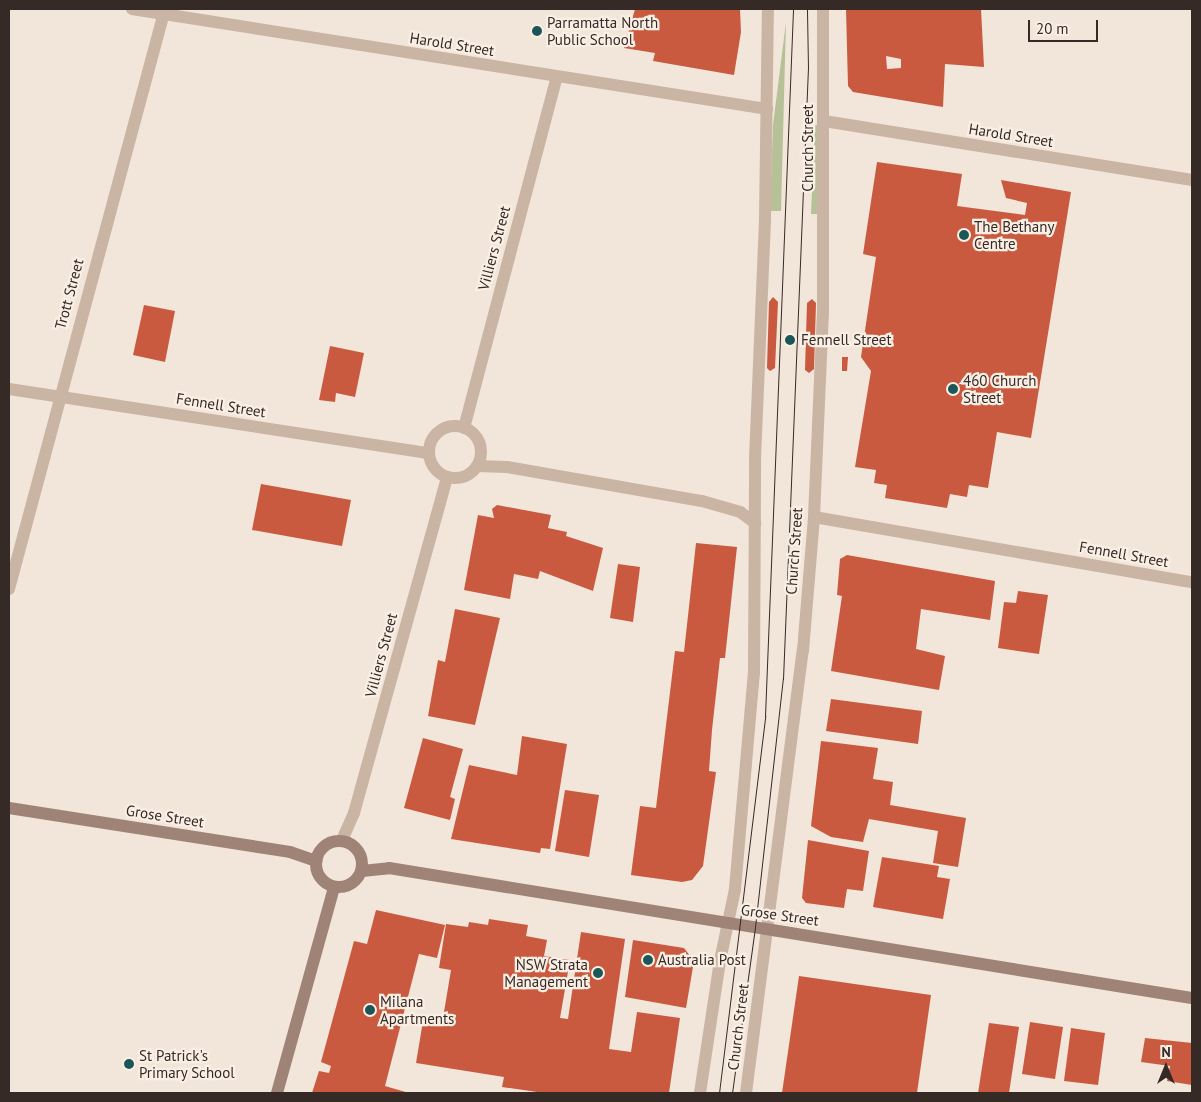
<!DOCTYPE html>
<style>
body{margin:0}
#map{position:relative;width:1201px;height:1102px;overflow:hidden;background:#f2e5d9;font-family:"PT Sans",sans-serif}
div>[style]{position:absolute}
.green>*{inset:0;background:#b6c198}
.building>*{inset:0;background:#ca5a3f}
.street>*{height:12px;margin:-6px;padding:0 6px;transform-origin:6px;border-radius:6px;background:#cab4a4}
.street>.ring{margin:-6px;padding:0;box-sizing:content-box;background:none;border:12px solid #cab4a4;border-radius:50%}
.secondary>*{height:12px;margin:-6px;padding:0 6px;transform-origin:6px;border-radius:6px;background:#9e8376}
.secondary>.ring{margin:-6px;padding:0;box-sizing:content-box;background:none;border:12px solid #9e8376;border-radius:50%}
.tram>*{height:1px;margin:-0.5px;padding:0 0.5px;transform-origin:0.5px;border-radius:0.5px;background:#362a26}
.dots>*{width:14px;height:14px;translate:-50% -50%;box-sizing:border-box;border:2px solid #faefe5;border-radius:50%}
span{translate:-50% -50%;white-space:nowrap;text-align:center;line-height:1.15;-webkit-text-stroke:4.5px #faefe5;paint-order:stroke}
.poi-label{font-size:15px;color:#362a26}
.left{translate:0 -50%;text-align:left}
.right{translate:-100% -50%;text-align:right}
.street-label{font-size:15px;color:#362a26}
.frame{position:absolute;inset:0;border:10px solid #362a26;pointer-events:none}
.north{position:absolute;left:1141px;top:1042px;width:50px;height:50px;-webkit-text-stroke:4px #faefe5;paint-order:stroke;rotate:0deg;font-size:14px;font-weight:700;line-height:20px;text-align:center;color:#362a26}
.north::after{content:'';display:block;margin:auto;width:18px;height:22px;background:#362a26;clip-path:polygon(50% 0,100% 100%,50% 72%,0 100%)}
.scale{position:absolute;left:1028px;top:20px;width:70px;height:22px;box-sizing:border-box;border:2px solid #362a26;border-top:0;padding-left:6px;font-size:15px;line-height:18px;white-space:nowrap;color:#362a26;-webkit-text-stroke:4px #faefe5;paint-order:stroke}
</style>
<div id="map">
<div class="green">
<div style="clip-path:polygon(786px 22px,781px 211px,770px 211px,773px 125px)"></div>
<div style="clip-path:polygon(815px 125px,818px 125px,821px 214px,811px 214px)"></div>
</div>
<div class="building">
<div style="clip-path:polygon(635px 9px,740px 9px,741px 32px,734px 75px,653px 61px,655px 53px,624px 48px)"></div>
<div style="clip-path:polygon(evenodd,846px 9px,981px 9px,984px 67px,945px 64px,943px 107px,853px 92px,848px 86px,846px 9px,886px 56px,901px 59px,901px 68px,887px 69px,886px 56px)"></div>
<div style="clip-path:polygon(877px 162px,962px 174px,957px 206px,1025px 215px,1027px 203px,1006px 198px,1001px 180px,1071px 192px,1031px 438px,997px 432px,988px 488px,969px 485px,967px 497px,950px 494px,947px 508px,885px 498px,887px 485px,874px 483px,876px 470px,855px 467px,871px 371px,861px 357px,876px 257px,863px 254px)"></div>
<div style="clip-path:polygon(773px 297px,778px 302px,775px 368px,770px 371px,767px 368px,769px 302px)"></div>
<div style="clip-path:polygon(812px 299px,816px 303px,814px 369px,809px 373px,805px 370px,807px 303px)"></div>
<div style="clip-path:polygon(144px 305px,175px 311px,165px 362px,133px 355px)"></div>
<div style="clip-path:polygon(330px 346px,364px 353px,355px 397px,336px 393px,335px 402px,319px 400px)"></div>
<div style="clip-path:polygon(842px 357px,848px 357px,847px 371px,842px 371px)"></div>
<div style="clip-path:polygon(261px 484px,351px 500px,342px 546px,252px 530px)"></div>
<div style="clip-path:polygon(497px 505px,551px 515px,548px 528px,567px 532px,566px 536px,603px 548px,593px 591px,540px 571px,538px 579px,514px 574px,510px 599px,464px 590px,478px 515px,494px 518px,492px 509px)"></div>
<div style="clip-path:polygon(696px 543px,737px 547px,725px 658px,720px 658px,712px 730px,709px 771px,716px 772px,703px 866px,692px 880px,682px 882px,631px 875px,640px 806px,656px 808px,675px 651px,684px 652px)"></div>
<div style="clip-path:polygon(847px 555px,995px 581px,990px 620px,921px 609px,916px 649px,945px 656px,939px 690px,831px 671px,842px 596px,837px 595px,840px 559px)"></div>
<div style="clip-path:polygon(618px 564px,640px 567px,633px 622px,610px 618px)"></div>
<div style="clip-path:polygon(1018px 591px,1048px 595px,1039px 654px,998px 648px,1004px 602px,1016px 603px)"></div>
<div style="clip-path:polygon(455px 609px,500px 618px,475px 725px,428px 716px,438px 660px,445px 662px)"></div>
<div style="clip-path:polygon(831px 699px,922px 711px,918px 744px,826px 731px)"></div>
<div style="clip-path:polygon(522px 736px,567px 744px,550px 849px,541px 848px,540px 853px,451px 839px,469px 765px,517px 775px)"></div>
<div style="clip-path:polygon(423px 738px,463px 749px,450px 797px,455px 799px,450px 820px,404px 808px)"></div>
<div style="clip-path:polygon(821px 741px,878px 748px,873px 779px,893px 782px,890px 805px,966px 818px,958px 867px,933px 863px,938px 831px,869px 819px,863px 842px,831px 837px,811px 826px)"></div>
<div style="clip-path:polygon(565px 790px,599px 795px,589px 857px,555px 851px)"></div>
<div style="clip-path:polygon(808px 840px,869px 851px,863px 891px,847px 889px,844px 908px,806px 903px,802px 898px)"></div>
<div style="clip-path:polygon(882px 857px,939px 866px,937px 877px,950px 879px,943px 919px,873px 907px)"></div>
<div style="clip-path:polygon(376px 910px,445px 925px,437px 958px,419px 954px,385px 1086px,409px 1093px,312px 1093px,319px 1071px,329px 1073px,331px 1066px,321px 1062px,354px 941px,367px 944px)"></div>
<div style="clip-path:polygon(489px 919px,528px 925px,526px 936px,547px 940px,544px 956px,570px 960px,560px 1018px,568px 1019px,581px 932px,625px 939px,609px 1049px,631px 1052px,637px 1012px,680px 1018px,669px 1093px,544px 1093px,502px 1087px,504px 1077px,416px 1063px,423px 1021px,442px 1024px,451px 970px,439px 968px,446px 924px,468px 927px,469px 922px,488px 925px)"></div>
<div style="clip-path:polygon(633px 940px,684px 948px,694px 961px,686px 1008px,625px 997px)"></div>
<div style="clip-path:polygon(799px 976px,931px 995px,917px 1093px,782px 1093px)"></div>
<div style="clip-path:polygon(1030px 1022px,1063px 1027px,1055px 1079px,1022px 1074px)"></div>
<div style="clip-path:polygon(989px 1023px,1019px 1027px,1009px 1093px,978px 1093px)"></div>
<div style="clip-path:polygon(1071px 1028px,1105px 1033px,1098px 1085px,1064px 1081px)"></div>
<div style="clip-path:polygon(1145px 1038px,1192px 1043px,1192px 1085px,1167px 1081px,1170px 1066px,1141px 1062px)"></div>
</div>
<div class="street">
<div style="left:132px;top:9px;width:643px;rotate:8.95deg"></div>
<div style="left:824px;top:121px;width:373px;rotate:9.1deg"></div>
<div style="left:9px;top:389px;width:424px;rotate:8.7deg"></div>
<div class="ring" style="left:429px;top:426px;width:40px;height:40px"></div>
<div style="left:464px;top:428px;width:363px;rotate:-75.2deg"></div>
<div style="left:477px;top:466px;width:30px;rotate:2deg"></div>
<div style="left:507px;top:467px;width:198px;rotate:9.9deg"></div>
<div style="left:702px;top:501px;width:40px;rotate:16deg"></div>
<div style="left:740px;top:512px;width:19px;rotate:36deg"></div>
<div style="left:814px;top:517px;width:384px;rotate:9.8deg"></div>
<div style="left:9px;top:589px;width:601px;rotate:-74.95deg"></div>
<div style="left:342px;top:840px;width:30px;rotate:-66deg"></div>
<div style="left:354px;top:813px;width:349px;rotate:-74.5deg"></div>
<div style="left:700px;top:1093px;width:134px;rotate:-81.4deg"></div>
<div style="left:720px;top:961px;width:74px;rotate:-78.2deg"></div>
<div style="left:735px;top:889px;width:217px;rotate:-85deg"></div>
<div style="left:754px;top:673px;width:214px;rotate:-89.7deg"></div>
<div style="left:755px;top:459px;width:241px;rotate:-87.6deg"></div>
<div style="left:765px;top:218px;width:209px;rotate:-89.2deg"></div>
<div style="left:746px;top:1093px;width:446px;rotate:-82.7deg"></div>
<div style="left:803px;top:651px;width:134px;rotate:-85.3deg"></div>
<div style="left:814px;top:517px;width:203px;rotate:-87.5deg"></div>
<div style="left:823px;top:314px;width:305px;rotate:-90deg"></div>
</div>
<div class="secondary">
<div style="left:9px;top:808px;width:284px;rotate:8.9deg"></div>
<div style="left:290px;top:852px;width:28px;rotate:19deg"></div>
<div class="ring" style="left:316px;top:841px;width:34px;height:34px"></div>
<div style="left:362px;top:871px;width:27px;rotate:-6deg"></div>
<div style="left:389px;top:868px;width:813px;rotate:9.2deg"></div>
<div style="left:277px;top:1093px;width:214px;rotate:-74.5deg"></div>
</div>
<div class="tram">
<div style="left:719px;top:1093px;width:380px;rotate:-83deg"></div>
<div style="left:765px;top:716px;width:708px;rotate:-87.73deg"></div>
<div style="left:732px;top:1093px;width:168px;rotate:-82.1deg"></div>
<div style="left:755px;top:927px;width:250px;rotate:-83.6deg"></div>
<div style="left:783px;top:679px;width:612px;rotate:-87.66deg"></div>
<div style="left:808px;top:68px;width:59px;rotate:-91deg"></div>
</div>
<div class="dots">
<div style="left:537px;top:31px;background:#1b5758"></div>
<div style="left:964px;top:235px;background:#1b5758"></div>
<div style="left:790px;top:340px;background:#1b5758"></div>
<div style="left:953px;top:389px;background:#1b5758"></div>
<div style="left:648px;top:960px;background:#1b5758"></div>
<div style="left:598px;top:973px;background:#1b5758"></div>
<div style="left:370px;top:1010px;background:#1b5758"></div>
<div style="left:129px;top:1064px;background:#1b5758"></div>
</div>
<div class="poi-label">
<span class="left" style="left:547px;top:31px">Parramatta North<br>Public School</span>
<span class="left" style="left:974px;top:235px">The Bethany<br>Centre</span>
<span class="left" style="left:801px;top:340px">Fennell Street</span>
<span class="left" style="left:963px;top:389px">460 Church<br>Street</span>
<span class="left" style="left:658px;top:960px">Australia Post</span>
<span class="right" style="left:588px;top:973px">NSW Strata<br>Management</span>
<span class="left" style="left:380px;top:1010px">Milana<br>Apartments</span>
<span class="left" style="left:139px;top:1064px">St Patrick's<br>Primary School</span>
</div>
<div class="street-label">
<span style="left:452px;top:44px;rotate:9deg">Harold Street</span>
<span style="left:1011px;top:135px;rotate:9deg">Harold Street</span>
<span style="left:808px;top:148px;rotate:-90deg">Church Street</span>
<span style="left:494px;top:248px;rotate:-75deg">Villiers Street</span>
<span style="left:69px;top:294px;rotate:-75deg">Trott Street</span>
<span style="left:221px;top:405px;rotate:9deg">Fennell Street</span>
<span style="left:794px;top:551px;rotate:-86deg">Church Street</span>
<span style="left:1124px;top:554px;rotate:10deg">Fennell Street</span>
<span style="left:381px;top:655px;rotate:-75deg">Villiers Street</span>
<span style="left:165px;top:816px;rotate:9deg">Grose Street</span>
<span style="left:780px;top:915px;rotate:8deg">Grose Street</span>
<span style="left:738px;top:1027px;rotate:-83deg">Church Street</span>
</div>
<div class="frame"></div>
<div class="north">N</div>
<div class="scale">20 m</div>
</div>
